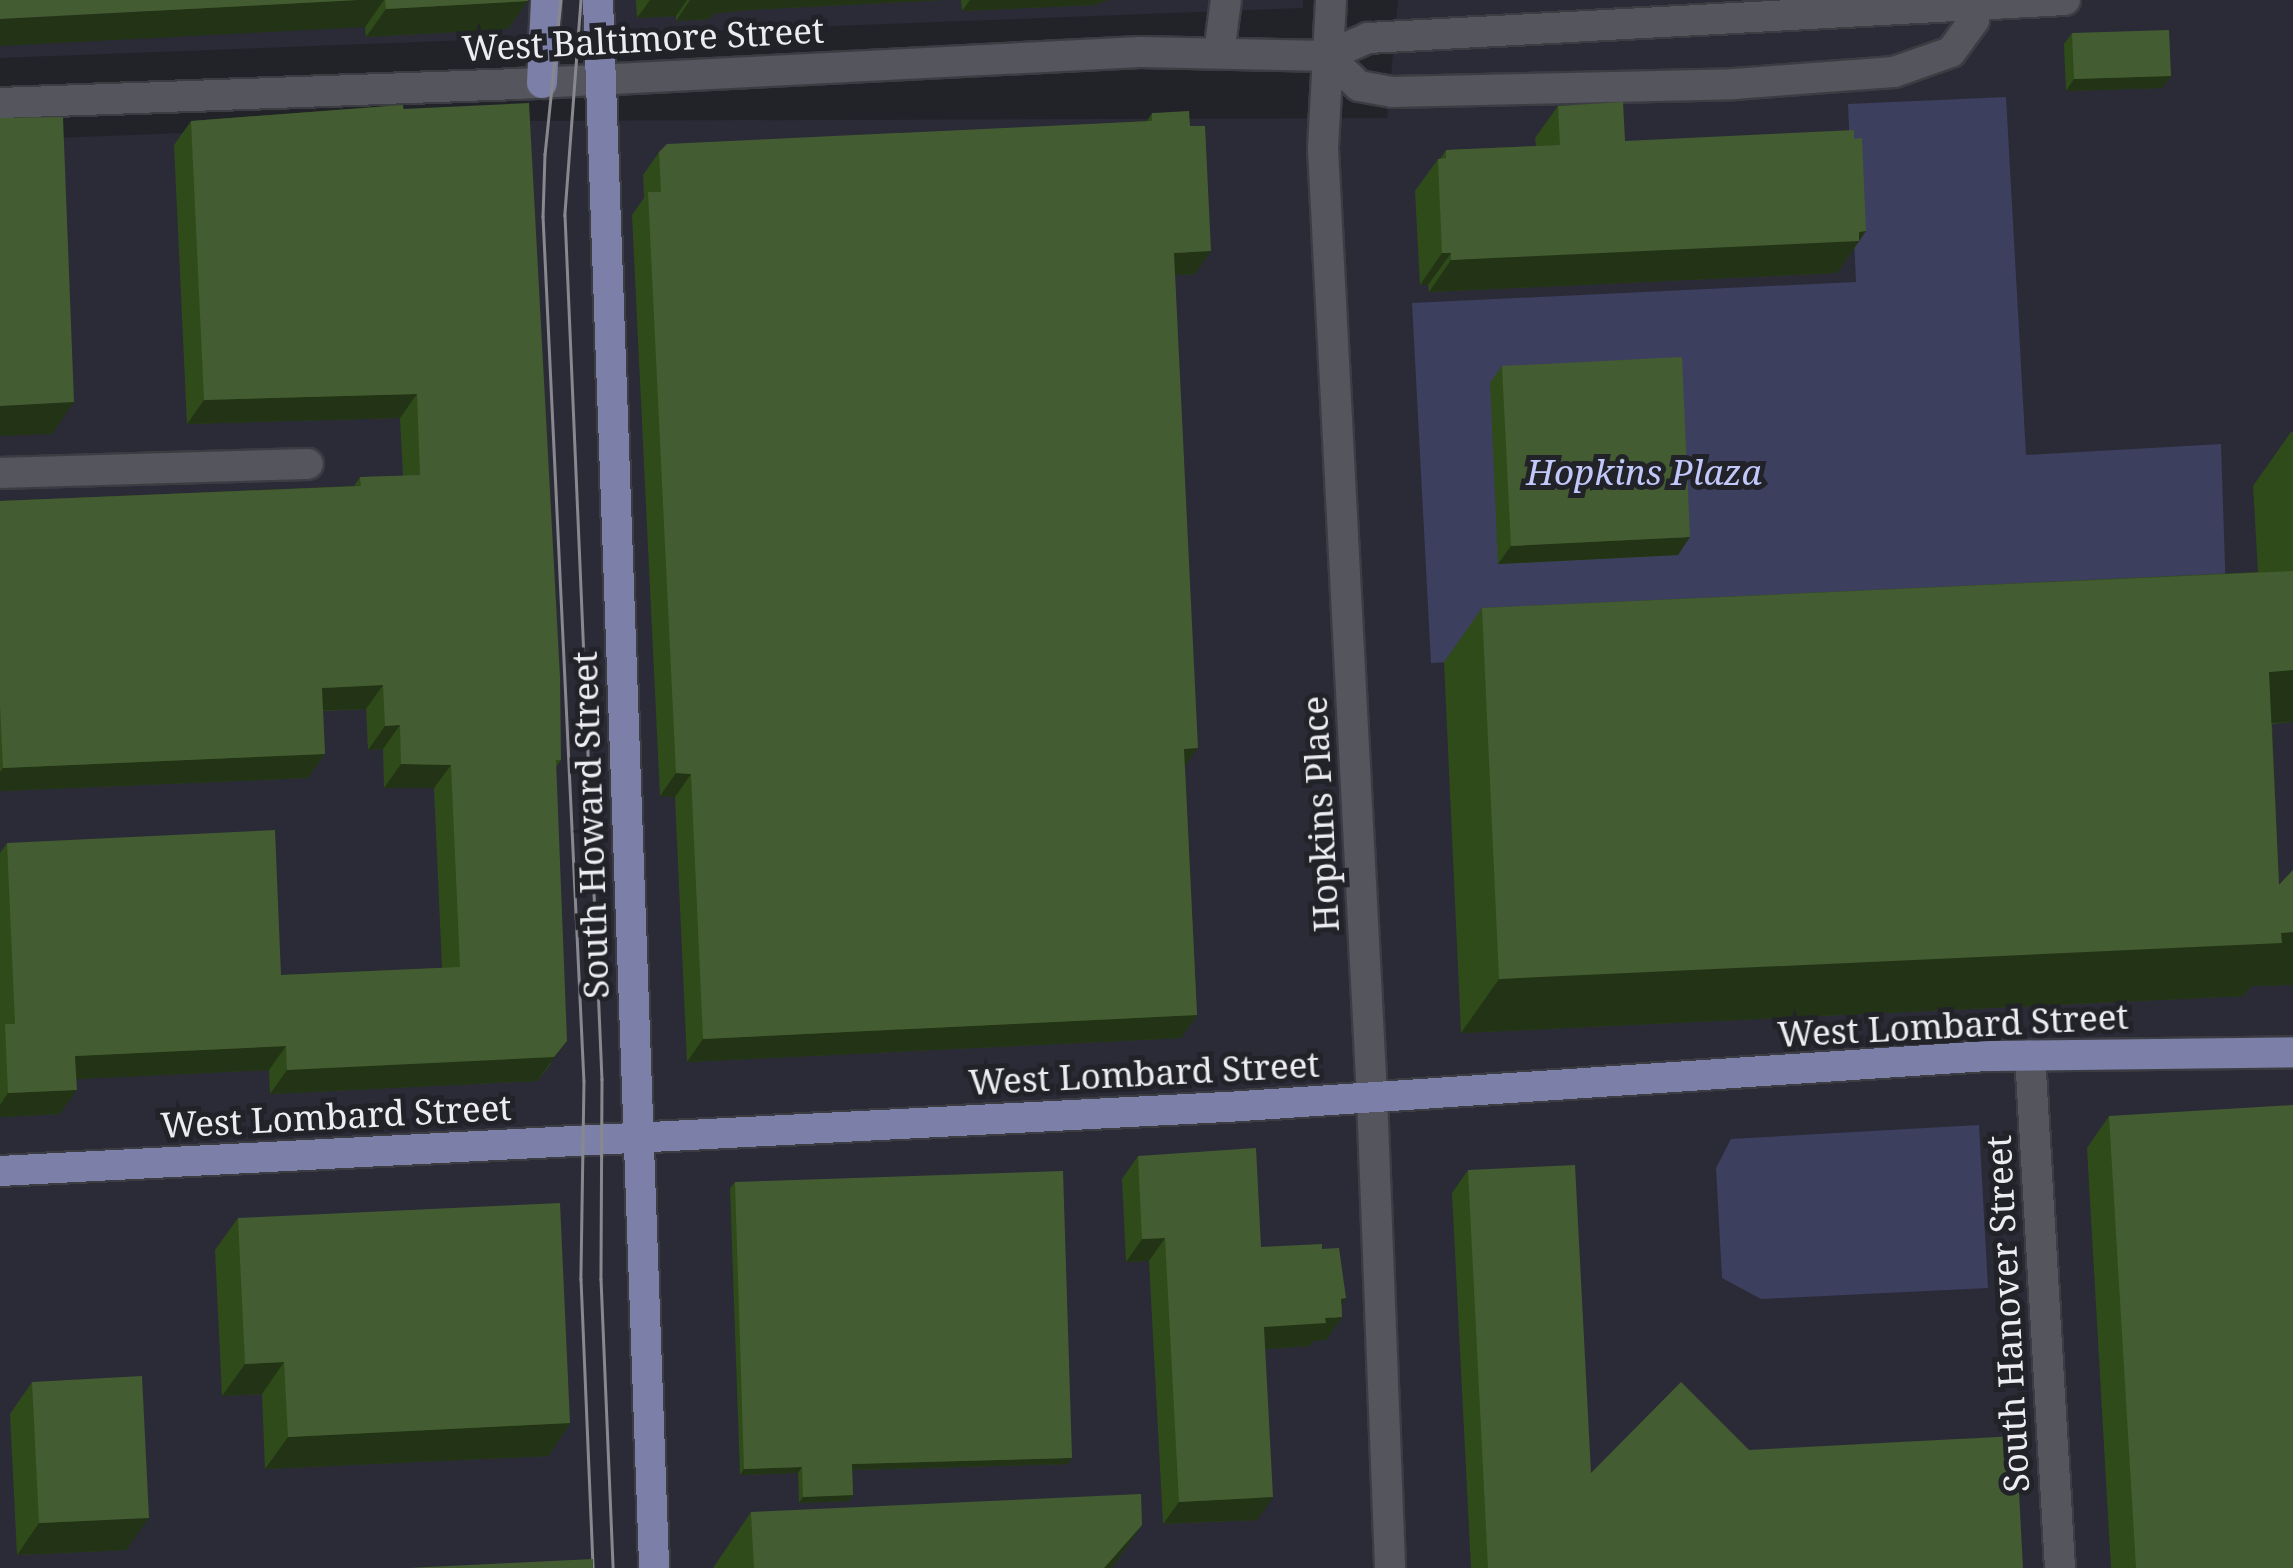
<!DOCTYPE html>
<style>
body{margin:0}
#map{position:relative;width:2293px;height:1568px;overflow:hidden;background:#222229;font-family:"Noto Serif",serif}
div>[style]{position:absolute}
.built>*{inset:0;background:#2a2b37}
.green>*{inset:0;background:#3d3f5e}
.roads{filter:drop-shadow(2px 0 #3c3d43) drop-shadow(-2px 0 #3c3d43) drop-shadow(0 2px #3c3d43) drop-shadow(0 -2px #3c3d43)}
.minor>*{height:30px;margin:-15px;padding:0 15px;transform-origin:15px;border-radius:15px;background:#54555d}
.tertiary>*{height:30px;margin:-15px;padding:0 15px;transform-origin:15px;border-radius:15px;background:#54555d}
.secondary>*{height:30px;margin:-15px;padding:0 15px;transform-origin:15px;border-radius:15px;background:#54555d}
.primary>*{height:30px;margin:-15px;padding:0 15px;transform-origin:15px;border-radius:15px;background:#7c80a9}
.tram>*{height:2.5px;margin:-1.25px;padding:0 1.25px;transform-origin:1.25px;border-radius:1.25px;background:#88888e}
.wall>*{inset:0;background:#304b1a}
.shaded-wall>*{inset:0;background:#223316}
.building>*{inset:0;background:#445c31}
span{translate:-50% -50%;white-space:nowrap;text-align:center;line-height:1.15;-webkit-text-stroke:10px #222229;paint-order:stroke}
.street-label{font-size:35px;color:#ececf1}
.park-label{font-size:35px;color:#c3c8fa;font-style:italic}
</style>
<div id="map">
<div class="built">
<div style="clip-path:polygon(0 0,1303px 0,1303px 8px,0 58px)"></div>
<div style="clip-path:polygon(1398px 0,2293px 0,2293px 1568px,0 1568px,0 140px,505px 121px,1387px 118px)"></div>
</div>
<div class="green">
<div style="clip-path:polygon(2006px 97px,2026px 455px,2221px 444px,2227px 626px,1431px 663px,1412px 303px,1856px 282px,1848px 104px)"></div>
<div style="clip-path:polygon(1979px 1125px,1988px 1288px,1761px 1299px,1722px 1278px,1716px 1168px,1731px 1139px)"></div>
</div>
<div class="roads">
<div class="minor">
<div style="left:0;top:473px;width:308px;rotate:-1.7deg"></div>
<div style="left:2030px;top:1055px;width:514px;rotate:86.65deg"></div>
</div>
<div class="tertiary">
<div style="left:1219px;top:53px;width:53px;rotate:-82.5deg"></div>
</div>
<div class="secondary">
<div style="left:1331px;top:0;width:149px;rotate:93.1deg"></div>
<div style="left:1323px;top:149px;width:949px;rotate:87.04deg"></div>
<div style="left:1372px;top:1097px;width:471px;rotate:87.8deg"></div>
<div style="left:1327px;top:56px;width:44px;rotate:43.2deg"></div>
<div style="left:1359px;top:86px;width:34px;rotate:10deg"></div>
<div style="left:1392px;top:92px;width:342px;rotate:-1.3deg"></div>
<div style="left:1734px;top:84px;width:160px;rotate:-4.3deg"></div>
<div style="left:1894px;top:72px;width:60px;rotate:-19.3deg"></div>
<div style="left:1951px;top:52px;width:39px;rotate:-54deg"></div>
<div style="left:1974px;top:20px;width:16px;rotate:-90deg"></div>
<div style="left:0;top:103px;width:517px;rotate:-2.1deg"></div>
<div style="left:517px;top:84px;width:624px;rotate:-2.94deg"></div>
<div style="left:1140px;top:52px;width:187px;rotate:1.2deg"></div>
<div style="left:1327px;top:56px;width:45px;rotate:-23.7deg"></div>
<div style="left:1368px;top:38px;width:698px;rotate:-3.12deg"></div>
</div>
<div class="primary">
<div style="left:598px;top:0;width:1569px;rotate:87.95deg"></div>
<div style="left:542px;top:83px;width:83px;rotate:-87.2deg"></div>
<div style="left:0;top:1171px;width:1229px;rotate:-2.99deg"></div>
<div style="left:1227px;top:1107px;width:762px;rotate:-3.84deg"></div>
<div style="left:1987px;top:1056px;width:306px;rotate:-0.7deg"></div>
</div>
</div>
<div class="tram">
<div style="left:561px;top:0;width:155px;rotate:95.9deg"></div>
<div style="left:545px;top:154px;width:62px;rotate:91.8deg"></div>
<div style="left:543px;top:216px;width:866px;rotate:87.29deg"></div>
<div style="left:584px;top:1081px;width:198px;rotate:90.9deg"></div>
<div style="left:581px;top:1279px;width:289px;rotate:87.6deg"></div>
<div style="left:581px;top:0;width:216px;rotate:94.3deg"></div>
<div style="left:565px;top:215px;width:865px;rotate:87.55deg"></div>
<div style="left:602px;top:1079px;width:200px;rotate:90.3deg"></div>
<div style="left:601px;top:1279px;width:289px;rotate:87.6deg"></div>
</div>
<div class="wall">
<div style="clip-path:polygon(0 0,528px 0,528px 1px,508px 29px,366px 37px,365px 27px)"></div>
<div style="clip-path:polygon(636px 0,942px 0,746px 10px,713px 14px,710px 19px,676px 21px,676px 16px,637px 18px)"></div>
<div style="clip-path:polygon(961px 0,1108px 0,1094px 5px,962px 11px)"></div>
<div style="clip-path:polygon(2072px 33px,2171px 76px,2162px 88px,2066px 91px,2064px 44px)"></div>
<div style="clip-path:polygon(403px 105px,561px 760px,556px 767px,551px 1064px,537px 1081px,270px 1094px,269px 1070px,76px 1079px,60px 1114px,0 1117px,0 853px,7px 843px,281px 975px,442px 968px,434px 788px,384px 788px,383px 749px,368px 750px,366px 709px,323px 711px,325px 754px,308px 778px,0 791px,0 501px,354px 486px,360px 477px,403px 476px,400px 418px,187px 424px,174px 145px,191px 121px)"></div>
<div style="clip-path:polygon(1558px 106px,1625px 141px,1854px 139px,1866px 231px,1837px 273px,1429px 292px,1428px 285px,1420px 285px,1415px 191px,1438px 159px,1440px 159px,1446px 150px,1536px 146px,1535px 138px)"></div>
<div style="clip-path:polygon(1152px 113px,1195px 274px,1175px 275px,1185px 767px,1197px 1015px,1181px 1038px,687px 1062px,675px 797px,660px 796px,632px 215px,644px 198px,643px 175px,659px 152px,1147px 121px)"></div>
<div style="clip-path:polygon(1502px 366px,1678px 555px,1498px 564px,1490px 383px)"></div>
<div style="clip-path:polygon(2291px 432px,2293px 432px,2293px 722px,2272px 724px,2279px 885px,2293px 870px,2293px 985px,2251px 986px,2244px 996px,1461px 1033px,1444px 662px,1482px 608px,2258px 572px,2253px 486px)"></div>
<div style="clip-path:polygon(2109px 1116px,2293px 1568px,2111px 1568px,2087px 1148px)"></div>
<div style="clip-path:polygon(1138px 1156px,1261px 1247px,1322px 1249px,1342px 1305px,1342px 1317px,1326px 1340px,1313px 1341px,1310px 1346px,1265px 1349px,1257px 1520px,1163px 1524px,1149px 1261px,1126px 1262px,1122px 1179px)"></div>
<div style="clip-path:polygon(1468px 1170px,1591px 1473px,1749px 1450px,2023px 1568px,1471px 1568px,1452px 1193px)"></div>
<div style="clip-path:polygon(735px 1182px,1068px 1464px,852px 1470px,853px 1495px,849px 1501px,799px 1503px,798px 1473px,740px 1475px,730px 1188px)"></div>
<div style="clip-path:polygon(238px 1218px,570px 1423px,548px 1456px,265px 1469px,262px 1394px,222px 1396px,215px 1250px)"></div>
<div style="clip-path:polygon(32px 1382px,126px 1550px,17px 1555px,10px 1414px)"></div>
<div style="clip-path:polygon(751px 1512px,1142px 1525px,1112px 1568px,713px 1568px)"></div>
</div>
<div class="shaded-wall">
<div style="clip-path:polygon(358px 0,384px 0,365px 27px,0 46px,0 19px)"></div>
<div style="clip-path:polygon(650px 0,687px 0,676px 16px,637px 18px)"></div>
<div style="clip-path:polygon(690px 0,942px 0,746px 10px,713px 14px,710px 19px,676px 21px)"></div>
<div style="clip-path:polygon(970px 0,1108px 0,1094px 5px,962px 11px)"></div>
<div style="clip-path:polygon(528px 1px,508px 29px,366px 37px,386px 9px)"></div>
<div style="clip-path:polygon(2171px 76px,2162px 88px,2066px 91px,2074px 79px)"></div>
<div style="clip-path:polygon(1866px 231px,1837px 273px,1429px 292px,1451px 260px)"></div>
<div style="clip-path:polygon(1211px 251px,1195px 274px,1158px 276px,1174px 253px)"></div>
<div style="clip-path:polygon(1442px 253px,1451px 253px,1428px 285px,1420px 285px)"></div>
<div style="clip-path:polygon(417px 394px,400px 418px,187px 424px,204px 400px)"></div>
<div style="clip-path:polygon(74px 402px,52px 434px,0 436px,0 406px)"></div>
<div style="clip-path:polygon(1690px 537px,1678px 555px,1498px 564px,1511px 546px)"></div>
<div style="clip-path:polygon(2293px 670px,2293px 722px,2232px 725px,2269px 672px)"></div>
<div style="clip-path:polygon(383px 685px,366px 709px,305px 711px,322px 688px)"></div>
<div style="clip-path:polygon(400px 725px,383px 749px,368px 750px,385px 726px)"></div>
<div style="clip-path:polygon(1198px 748px,1182px 771px,1184px 749px)"></div>
<div style="clip-path:polygon(325px 754px,308px 778px,0 791px,0 772px,3px 768px)"></div>
<div style="clip-path:polygon(401px 764px,451px 765px,434px 788px,384px 788px)"></div>
<div style="clip-path:polygon(676px 773px,691px 774px,675px 797px,660px 796px)"></div>
<div style="clip-path:polygon(2293px 932px,2293px 985px,2251px 986px,2244px 996px,1461px 1033px,1499px 979px)"></div>
<div style="clip-path:polygon(1197px 1015px,1181px 1038px,687px 1062px,703px 1039px)"></div>
<div style="clip-path:polygon(567px 1041px,537px 1081px,270px 1094px,287px 1070px)"></div>
<div style="clip-path:polygon(286px 1046px,269px 1070px,58px 1080px,75px 1056px)"></div>
<div style="clip-path:polygon(77px 1090px,60px 1114px,0 1117px,0 1105px,8px 1093px)"></div>
<div style="clip-path:polygon(1165px 1238px,1149px 1261px,1126px 1262px,1142px 1239px)"></div>
<div style="clip-path:polygon(1346px 1298px,1332px 1318px,1342px 1317px,1326px 1340px,1313px 1341px,1310px 1346px,1248px 1350px,1264px 1327px)"></div>
<div style="clip-path:polygon(284px 1362px,262px 1394px,222px 1396px,245px 1364px)"></div>
<div style="clip-path:polygon(570px 1423px,548px 1456px,265px 1469px,288px 1437px)"></div>
<div style="clip-path:polygon(1072px 1458px,1068px 1464px,848px 1470px,852px 1464px)"></div>
<div style="clip-path:polygon(802px 1467px,798px 1473px,740px 1475px,744px 1469px)"></div>
<div style="clip-path:polygon(853px 1495px,849px 1501px,799px 1503px,803px 1497px)"></div>
<div style="clip-path:polygon(1273px 1497px,1257px 1520px,1163px 1524px,1179px 1502px)"></div>
<div style="clip-path:polygon(149px 1518px,126px 1550px,17px 1555px,39px 1523px)"></div>
<div style="clip-path:polygon(1142px 1525px,1112px 1568px,1104px 1568px)"></div>
</div>
<div class="building">
<div style="clip-path:polygon(0 0,358px 0,0 19px)"></div>
<div style="clip-path:polygon(385px 0,528px 0,528px 1px,386px 9px)"></div>
<div style="clip-path:polygon(2169px 30px,2171px 76px,2074px 79px,2072px 33px)"></div>
<div style="clip-path:polygon(1623px 102px,1625px 141px,1854px 130px,1854px 139px,1862px 138px,1866px 231px,1859px 232px,1859px 241px,1451px 260px,1451px 253px,1442px 253px,1438px 159px,1446px 158px,1446px 150px,1560px 145px,1558px 106px)"></div>
<div style="clip-path:polygon(529px 103px,560px 677px,561px 760px,556px 760px,567px 1041px,554px 1057px,287px 1070px,286px 1046px,75px 1056px,77px 1090px,8px 1093px,5px 1024px,15px 1024px,7px 843px,275px 830px,281px 975px,460px 967px,451px 765px,401px 764px,400px 725px,385px 726px,383px 685px,322px 688px,325px 754px,3px 768px,0 705px,0 501px,361px 486px,360px 477px,420px 475px,417px 394px,204px 400px,191px 121px,403px 105px,403px 109px)"></div>
<div style="clip-path:polygon(1189px 111px,1190px 126px,1205px 126px,1211px 251px,1174px 253px,1198px 748px,1184px 749px,1197px 1015px,703px 1039px,691px 774px,676px 773px,648px 192px,661px 192px,659px 152px,667px 144px,1152px 121px,1152px 113px)"></div>
<div style="clip-path:polygon(63px 117px,74px 402px,0 406px,0 118px)"></div>
<div style="clip-path:polygon(1682px 357px,1690px 537px,1511px 546px,1502px 366px)"></div>
<div style="clip-path:polygon(2293px 571px,2293px 670px,2269px 672px,2279px 885px,2293px 870px,2293px 932px,2281px 933px,2282px 943px,1499px 979px,1482px 608px)"></div>
<div style="clip-path:polygon(2293px 1105px,2293px 1568px,2136px 1568px,2109px 1116px)"></div>
<div style="clip-path:polygon(1256px 1148px,1261px 1247px,1322px 1244px,1322px 1249px,1339px 1248px,1346px 1298px,1341px 1299px,1342px 1317px,1325px 1318px,1326px 1323px,1264px 1327px,1273px 1497px,1179px 1502px,1165px 1238px,1142px 1239px,1138px 1156px)"></div>
<div style="clip-path:polygon(1575px 1165px,1591px 1473px,1681px 1382px,1749px 1450px,2016px 1436px,2023px 1568px,1488px 1568px,1468px 1170px)"></div>
<div style="clip-path:polygon(1063px 1171px,1072px 1458px,852px 1464px,853px 1495px,803px 1497px,802px 1467px,744px 1469px,735px 1182px)"></div>
<div style="clip-path:polygon(560px 1203px,570px 1423px,288px 1437px,284px 1362px,245px 1364px,238px 1218px)"></div>
<div style="clip-path:polygon(142px 1376px,149px 1518px,39px 1523px,32px 1382px)"></div>
<div style="clip-path:polygon(1141px 1494px,1142px 1525px,1104px 1568px,754px 1568px,751px 1512px)"></div>
<div style="clip-path:polygon(593px 1559px,593px 1568px,408px 1568px)"></div>
</div>
<div class="street-label">
<span style="left:643px;top:39px;rotate:-3deg">West Baltimore Street</span>
<span style="left:1320px;top:814px;rotate:-93deg">Hopkins Place</span>
<span style="left:590px;top:825px;rotate:-92deg">South Howard Street</span>
<span style="left:1953px;top:1025px;rotate:-3deg">West Lombard Street</span>
<span style="left:1144px;top:1073px;rotate:-3deg">West Lombard Street</span>
<span style="left:336px;top:1116px;rotate:-3deg">West Lombard Street</span>
<span style="left:2007px;top:1314px;rotate:-93deg">South Hanover Street</span>
</div>
<div class="park-label">
<span style="left:1644px;top:472px">Hopkins Plaza</span>
</div>
</div>
